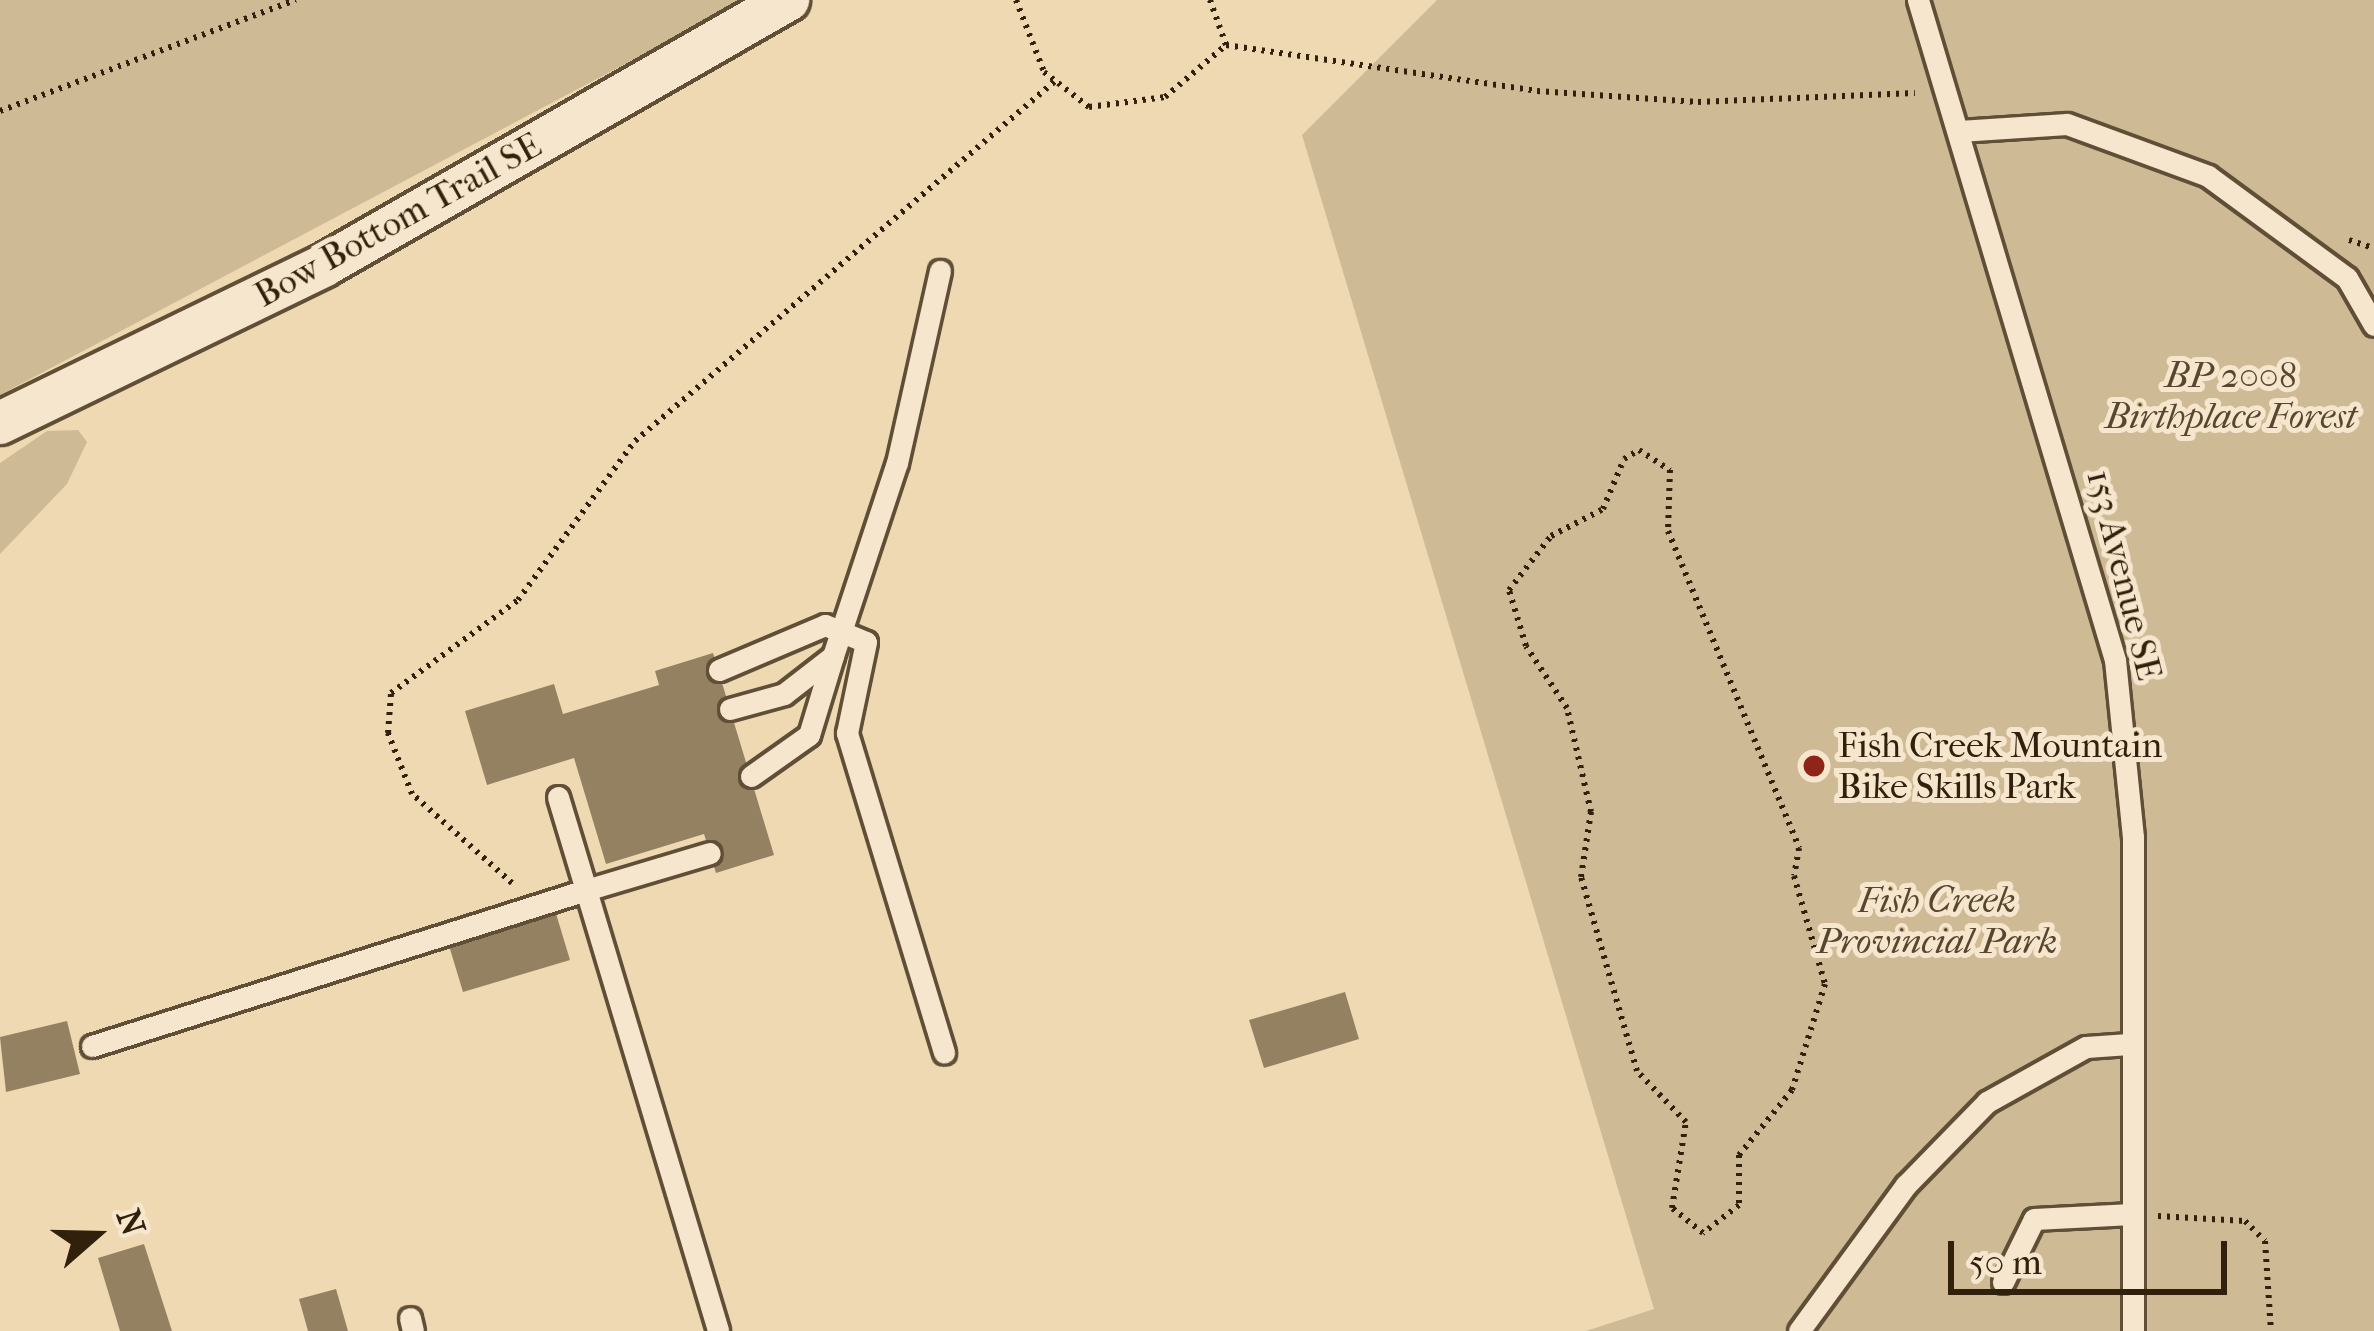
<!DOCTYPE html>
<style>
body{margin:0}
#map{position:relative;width:2374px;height:1331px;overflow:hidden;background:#efd9b2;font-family:"IM FELL French Canon",serif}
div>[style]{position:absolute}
.green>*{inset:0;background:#cfba96}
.building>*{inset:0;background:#948162}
.path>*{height:6px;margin-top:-3px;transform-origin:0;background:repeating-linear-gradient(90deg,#31210c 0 3px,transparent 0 9px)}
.roads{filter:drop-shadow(3px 0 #604f36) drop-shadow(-3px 0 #604f36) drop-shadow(0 3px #604f36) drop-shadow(0 -3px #604f36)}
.service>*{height:21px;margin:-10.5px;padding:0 10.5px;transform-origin:10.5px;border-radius:10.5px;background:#f5e6cd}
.minor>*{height:42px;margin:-21px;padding:0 21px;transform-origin:21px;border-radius:21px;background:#f5e6cd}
.dots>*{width:33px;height:33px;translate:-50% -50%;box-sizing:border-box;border:6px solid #f5e6cd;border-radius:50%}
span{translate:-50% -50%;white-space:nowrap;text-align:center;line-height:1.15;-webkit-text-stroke:10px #f5e6cd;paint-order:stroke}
.street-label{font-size:36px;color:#31210c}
.park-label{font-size:36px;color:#58472e;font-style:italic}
.poi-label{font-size:36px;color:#31210c}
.left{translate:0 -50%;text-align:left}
.north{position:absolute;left:36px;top:1175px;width:120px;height:120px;-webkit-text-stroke:9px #f5e6cd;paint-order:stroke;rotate:70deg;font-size:33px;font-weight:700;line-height:48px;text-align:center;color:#31210c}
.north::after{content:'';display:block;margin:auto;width:42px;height:54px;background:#31210c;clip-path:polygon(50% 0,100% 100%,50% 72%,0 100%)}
.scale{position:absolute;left:1948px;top:1241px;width:279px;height:54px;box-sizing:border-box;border:6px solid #31210c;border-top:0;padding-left:15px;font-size:36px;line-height:42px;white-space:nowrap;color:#31210c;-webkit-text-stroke:9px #f5e6cd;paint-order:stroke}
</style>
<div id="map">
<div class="green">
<div style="clip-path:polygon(0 0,746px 0,0 395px)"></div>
<div style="clip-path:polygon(1437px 0,2374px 0,2374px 1331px,1586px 1331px,1654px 1309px,1302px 135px)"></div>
<div style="clip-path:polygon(78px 430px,87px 442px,67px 484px,0 554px,0 463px,47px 431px)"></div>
</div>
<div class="building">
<div style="clip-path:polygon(713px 653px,774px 855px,716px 873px,704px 834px,606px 864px,574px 758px,487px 785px,465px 711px,554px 684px,563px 714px,659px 685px,655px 671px)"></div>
<div style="clip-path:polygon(554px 907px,570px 960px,463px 992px,447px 939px)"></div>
<div style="clip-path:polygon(1345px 992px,1359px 1039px,1264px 1068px,1249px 1020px)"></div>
<div style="clip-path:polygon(67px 1021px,80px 1074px,6px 1092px,0 1037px)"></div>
<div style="clip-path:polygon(144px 1244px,172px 1331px,120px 1331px,98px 1258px)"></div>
<div style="clip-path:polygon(336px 1289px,348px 1331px,308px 1331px,299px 1299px)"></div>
</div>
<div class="path">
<div style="left:1016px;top:0;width:77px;rotate:68.7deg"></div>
<div style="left:1044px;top:72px;width:57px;rotate:37.9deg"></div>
<div style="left:1089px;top:107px;width:77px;rotate:-7.5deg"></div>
<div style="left:1165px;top:97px;width:80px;rotate:-40.4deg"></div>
<div style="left:1226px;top:45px;width:48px;rotate:-109.6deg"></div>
<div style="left:1226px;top:45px;width:314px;rotate:8.4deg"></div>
<div style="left:1537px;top:91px;width:161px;rotate:3.9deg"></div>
<div style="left:1698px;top:102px;width:217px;rotate:-2.4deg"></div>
<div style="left:0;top:111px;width:316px;rotate:-20.6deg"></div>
<div style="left:2349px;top:240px;width:26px;rotate:18deg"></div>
<div style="left:1639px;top:450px;width:37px;rotate:33deg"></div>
<div style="left:1670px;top:470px;width:61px;rotate:91.9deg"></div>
<div style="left:1668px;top:531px;width:343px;rotate:67.5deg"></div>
<div style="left:1799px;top:848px;width:28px;rotate:100deg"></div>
<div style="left:1794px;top:876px;width:112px;rotate:74deg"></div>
<div style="left:1825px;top:984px;width:111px;rotate:107.3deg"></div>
<div style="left:1792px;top:1090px;width:84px;rotate:129.2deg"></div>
<div style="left:1739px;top:1155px;width:50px;rotate:90deg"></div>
<div style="left:1739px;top:1205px;width:46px;rotate:142.1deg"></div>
<div style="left:1703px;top:1233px;width:40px;rotate:-141deg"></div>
<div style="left:1672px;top:1208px;width:87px;rotate:-80.8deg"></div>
<div style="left:1686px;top:1122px;width:71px;rotate:-133.9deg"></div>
<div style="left:1637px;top:1071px;width:202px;rotate:-106.1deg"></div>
<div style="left:1581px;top:877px;width:66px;rotate:-81.3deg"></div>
<div style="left:1591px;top:812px;width:107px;rotate:-103deg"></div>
<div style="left:1567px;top:708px;width:74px;rotate:-123.5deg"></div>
<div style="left:1526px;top:646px;width:59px;rotate:-106.9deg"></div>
<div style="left:1509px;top:590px;width:68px;rotate:-52.1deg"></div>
<div style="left:1551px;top:536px;width:59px;rotate:-27.4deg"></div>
<div style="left:1603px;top:509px;width:54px;rotate:-67.2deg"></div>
<div style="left:1624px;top:459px;width:17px;rotate:-31deg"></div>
<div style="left:512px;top:883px;width:134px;rotate:-138.3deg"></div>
<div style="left:412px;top:794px;width:66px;rotate:-111.5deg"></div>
<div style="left:388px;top:733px;width:40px;rotate:-85.7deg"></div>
<div style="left:391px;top:693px;width:157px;rotate:-36.2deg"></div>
<div style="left:518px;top:600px;width:197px;rotate:-53.7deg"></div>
<div style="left:635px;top:441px;width:553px;rotate:-40.6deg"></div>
<div style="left:2158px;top:1216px;width:87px;rotate:3.3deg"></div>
<div style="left:2245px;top:1221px;width:28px;rotate:45deg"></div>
<div style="left:2265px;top:1241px;width:90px;rotate:86.2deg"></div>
</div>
<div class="roads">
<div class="service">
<div style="left:1918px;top:0;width:689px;rotate:73.38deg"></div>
<div style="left:2115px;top:660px;width:178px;rotate:84.2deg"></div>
<div style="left:2133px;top:837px;width:494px;rotate:90deg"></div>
<div style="left:1959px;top:131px;width:108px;rotate:-3.7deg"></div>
<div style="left:2067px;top:124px;width:150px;rotate:20.2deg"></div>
<div style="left:2208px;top:176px;width:172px;rotate:36.3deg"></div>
<div style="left:2347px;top:278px;width:54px;rotate:60.1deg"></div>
<div style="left:719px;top:670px;width:115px;rotate:-23deg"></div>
<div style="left:825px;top:625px;width:44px;rotate:22.5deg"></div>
<div style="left:866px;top:642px;width:93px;rotate:101.8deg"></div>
<div style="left:847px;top:733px;width:334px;rotate:73.1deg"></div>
<div style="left:730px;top:709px;width:56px;rotate:-15.5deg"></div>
<div style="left:784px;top:694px;width:62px;rotate:-37.8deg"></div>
<div style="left:833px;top:656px;width:203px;rotate:-71.7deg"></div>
<div style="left:897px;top:463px;width:197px;rotate:-77.4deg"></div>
<div style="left:751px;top:776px;width:71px;rotate:-35.3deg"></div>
<div style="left:809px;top:735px;width:83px;rotate:-73.1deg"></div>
<div style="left:558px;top:797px;width:97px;rotate:73.2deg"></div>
<div style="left:586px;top:890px;width:129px;rotate:-16.6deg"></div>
<div style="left:92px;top:1046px;width:518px;rotate:-17.53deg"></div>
<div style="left:586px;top:890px;width:460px;rotate:73.3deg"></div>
<div style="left:2003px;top:1282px;width:70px;rotate:-63.8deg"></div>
<div style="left:2034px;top:1219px;width:98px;rotate:-2.9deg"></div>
<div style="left:410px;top:1318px;width:13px;rotate:77deg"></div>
<div style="left:1799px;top:1331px;width:181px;rotate:-53.8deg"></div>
<div style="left:1906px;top:1185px;width:116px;rotate:-45.7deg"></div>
<div style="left:1987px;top:1102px;width:113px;rotate:-29.1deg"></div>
<div style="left:2086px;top:1047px;width:43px;rotate:-4deg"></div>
</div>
<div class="minor">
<div style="left:0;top:423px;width:359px;rotate:-25.9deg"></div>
<div style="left:323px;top:266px;width:536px;rotate:-29.77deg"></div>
</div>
</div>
<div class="dots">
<div style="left:1814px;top:766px;background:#8f2418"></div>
</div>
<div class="street-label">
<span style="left:398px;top:220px;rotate:-29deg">Bow Bottom Trail SE</span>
<span style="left:2124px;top:575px;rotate:76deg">153 Avenue SE</span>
</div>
<div class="park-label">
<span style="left:2231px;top:396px">BP 2008<br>Birthplace Forest</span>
<span style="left:1937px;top:921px">Fish Creek<br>Provincial Park</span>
</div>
<div class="poi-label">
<span class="left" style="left:1838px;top:766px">Fish Creek Mountain<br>Bike Skills Park</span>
</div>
<div class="north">N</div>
<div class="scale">50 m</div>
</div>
